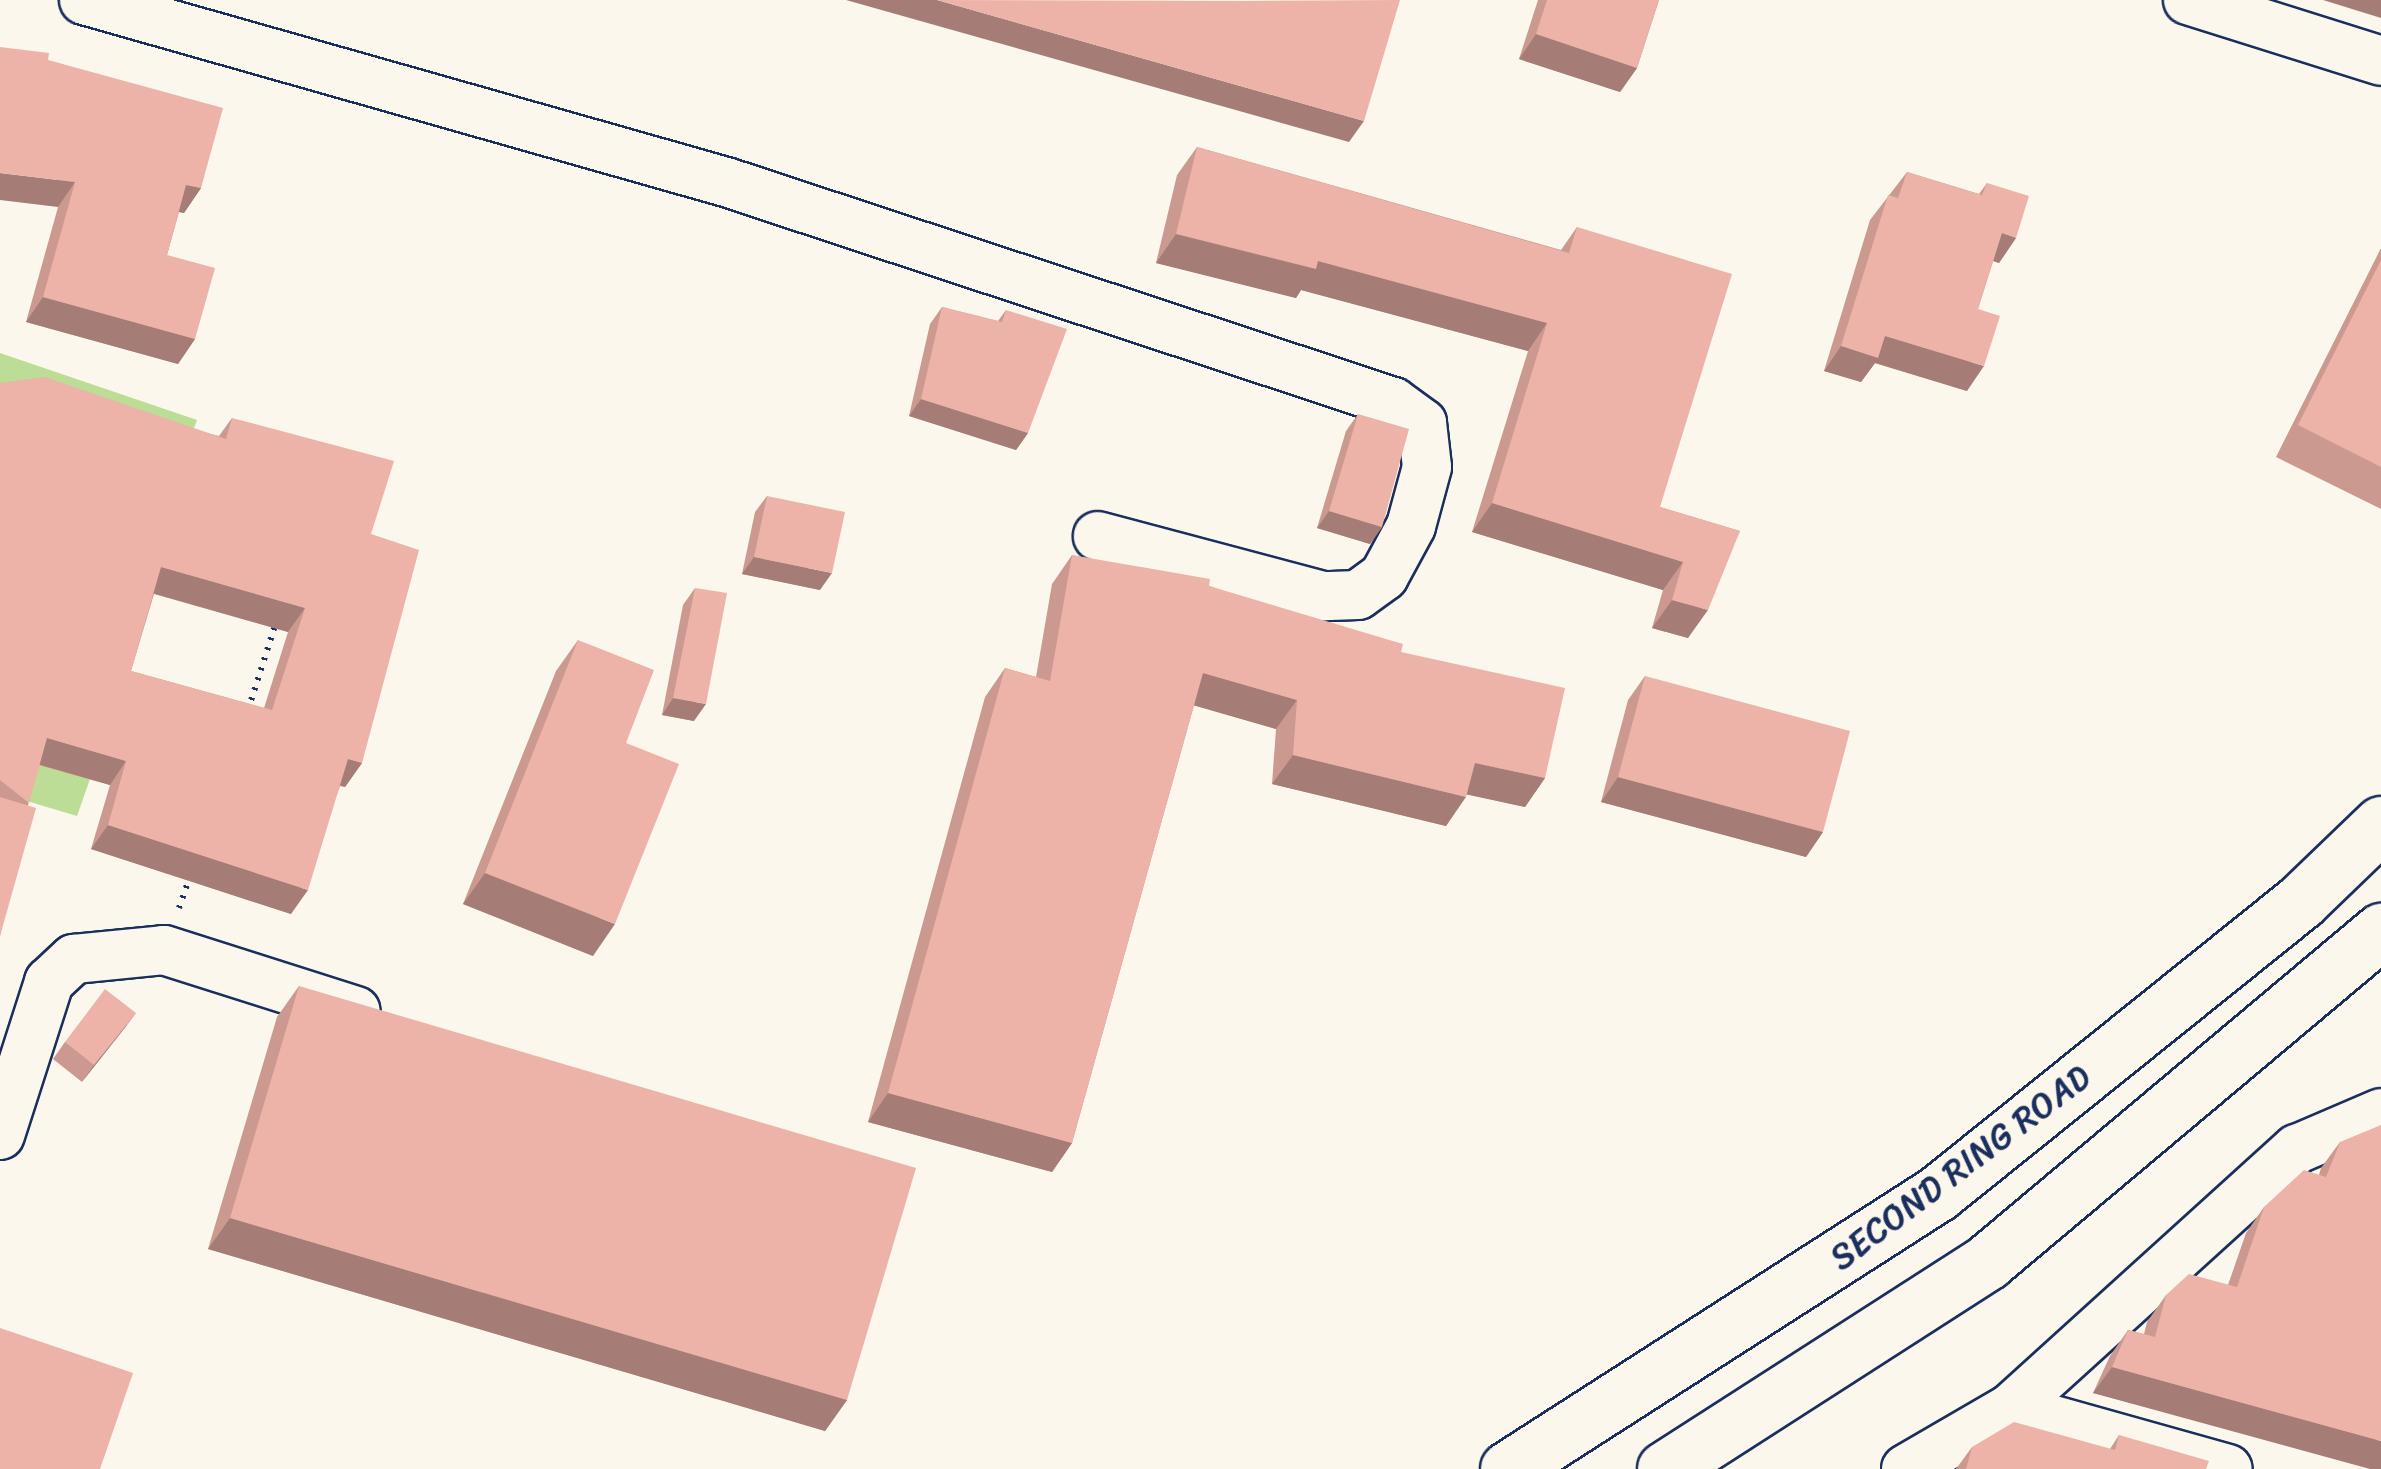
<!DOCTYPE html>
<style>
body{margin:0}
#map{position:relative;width:2381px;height:1469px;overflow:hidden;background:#fbf7ec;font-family:Sriracha,sans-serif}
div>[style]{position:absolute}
.green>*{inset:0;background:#bcdd96}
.path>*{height:6px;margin-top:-3px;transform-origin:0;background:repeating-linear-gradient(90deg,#1b2f5e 0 2.5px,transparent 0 10.5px)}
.roads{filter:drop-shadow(2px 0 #1b2f5e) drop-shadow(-2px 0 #1b2f5e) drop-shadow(0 2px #1b2f5e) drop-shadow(0 -2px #1b2f5e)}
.street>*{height:48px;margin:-24px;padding:0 24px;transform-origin:24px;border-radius:24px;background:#fbf7ec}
.highway>*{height:55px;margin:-27.5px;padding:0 27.5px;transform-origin:27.5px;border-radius:27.5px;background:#fbf7ec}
.wall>*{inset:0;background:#cc9990}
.shaded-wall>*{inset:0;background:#a67d76}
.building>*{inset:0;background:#edb2a8}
span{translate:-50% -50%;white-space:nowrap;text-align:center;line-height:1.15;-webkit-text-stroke:8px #fbf7ec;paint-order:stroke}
.street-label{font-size:35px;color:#1b2f5e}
</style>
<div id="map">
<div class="green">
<div style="clip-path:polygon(0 353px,197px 420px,184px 455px,0 503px)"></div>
<div style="clip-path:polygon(30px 762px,90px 779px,77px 816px,0 793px,0 771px)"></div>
</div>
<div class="path">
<div style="left:248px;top:710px;width:92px;rotate:-72.3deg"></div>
<div style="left:179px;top:908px;width:37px;rotate:-71deg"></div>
</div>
<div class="roads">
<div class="street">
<div style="left:84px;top:0;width:667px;rotate:15.83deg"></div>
<div style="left:726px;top:182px;width:702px;rotate:18.25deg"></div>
<div style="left:1393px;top:402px;width:36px;rotate:36deg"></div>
<div style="left:1422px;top:423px;width:44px;rotate:83.5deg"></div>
<div style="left:1427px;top:467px;width:61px;rotate:105.2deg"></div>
<div style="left:1411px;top:526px;width:57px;rotate:118.4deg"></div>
<div style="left:1384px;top:576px;width:32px;rotate:144deg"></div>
<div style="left:1358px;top:595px;width:35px;rotate:178deg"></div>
<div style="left:1323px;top:596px;width:233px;rotate:-165.1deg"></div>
<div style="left:2188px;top:0;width:202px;rotate:17.5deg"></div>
<div style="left:0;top:1135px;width:161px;rotate:-72.2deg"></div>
<div style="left:49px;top:982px;width:34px;rotate:-43deg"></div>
<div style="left:74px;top:959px;width:90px;rotate:-5.7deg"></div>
<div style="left:164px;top:950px;width:201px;rotate:17.6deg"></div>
<div style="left:2011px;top:1408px;width:225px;rotate:15.7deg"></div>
<div style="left:1906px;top:1469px;width:121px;rotate:-30.2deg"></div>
<div style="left:2011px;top:1408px;width:386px;rotate:-42.2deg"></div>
<div style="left:2297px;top:1149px;width:91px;rotate:-23.2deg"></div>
</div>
<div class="highway">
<div style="left:1508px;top:1469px;width:511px;rotate:-32.69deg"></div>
<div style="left:1938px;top:1193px;width:466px;rotate:-38.8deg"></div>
<div style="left:2301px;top:901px;width:111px;rotate:-43.9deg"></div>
<div style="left:1665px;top:1469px;width:383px;rotate:-32.7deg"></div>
<div style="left:1987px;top:1262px;width:515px;rotate:-40.03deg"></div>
</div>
</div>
<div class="wall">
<div style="clip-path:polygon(1538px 0,1659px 0,1637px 68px,1620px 92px,1519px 59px)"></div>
<div style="clip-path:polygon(48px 60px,201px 188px,184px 213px,179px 212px,167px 255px,195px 339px,178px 364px,26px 322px,58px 207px)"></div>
<div style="clip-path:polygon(1197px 147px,1561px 250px,1577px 227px,1660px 507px,1740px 531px,1688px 638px,1652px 628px,1663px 590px,1472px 532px,1528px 351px,1301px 290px,1296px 298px,1156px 263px,1177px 175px)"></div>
<div style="clip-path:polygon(1907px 172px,1979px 194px,1987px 183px,2016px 238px,1999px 263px,1993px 261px,1978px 309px,1967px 391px,1875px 363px,1861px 382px,1824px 371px,1870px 220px)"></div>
<div style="clip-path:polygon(2381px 248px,2381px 509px,2276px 457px)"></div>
<div style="clip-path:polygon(942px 307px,998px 321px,1006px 310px,1028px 433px,1016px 450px,909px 416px,930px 324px)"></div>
<div style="clip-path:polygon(evenodd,0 383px,219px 436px,232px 418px,371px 534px,362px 763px,345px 787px,340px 786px,291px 914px,91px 849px,110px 785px,39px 765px,28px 805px,0 936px,0 383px,154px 594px,288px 632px,264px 708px,131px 671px,154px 594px)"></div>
<div style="clip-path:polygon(1358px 414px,1382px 527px,1370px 544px,1317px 528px,1346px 431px)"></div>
<div style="clip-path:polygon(767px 496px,820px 590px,742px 574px,755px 512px)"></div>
<div style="clip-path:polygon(1072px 555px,1209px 586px,1401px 652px,1545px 778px,1525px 807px,1467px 794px,1446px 826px,1272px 784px,1276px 729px,1194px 705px,1072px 1143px,1052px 1172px,868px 1122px,985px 697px,1005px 668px,1036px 677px,1052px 584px)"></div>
<div style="clip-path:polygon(695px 588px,694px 721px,662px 715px,683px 605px)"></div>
<div style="clip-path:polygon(578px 640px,626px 743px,593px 956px,463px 904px,556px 671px)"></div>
<div style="clip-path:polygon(1645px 676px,1823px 832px,1806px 857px,1601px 802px,1628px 700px)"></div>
<div style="clip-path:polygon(299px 986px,847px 1400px,825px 1431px,208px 1249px,277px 1017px)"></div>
<div style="clip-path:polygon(136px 1013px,82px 1082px,53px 1059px,65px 1042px)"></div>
<div style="clip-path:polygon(2340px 1142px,2381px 1469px,2093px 1393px,2110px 1356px,2128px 1330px,2144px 1334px,2147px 1322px,2166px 1295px,2228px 1285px,2246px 1233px,2264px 1207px,2319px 1175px,2321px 1168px)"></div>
<div style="clip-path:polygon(2119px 1435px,2206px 1469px,1956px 1469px,1972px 1447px,2110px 1449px)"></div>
</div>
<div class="shaded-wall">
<div style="clip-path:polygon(846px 0,937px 0,1364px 121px,1349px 142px)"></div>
<div style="clip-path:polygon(2323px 0,2381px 0,2381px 18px)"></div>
<div style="clip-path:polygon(1536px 34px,1637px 68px,1620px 92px,1519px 59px)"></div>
<div style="clip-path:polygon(0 173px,75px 182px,58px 207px,0 200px)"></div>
<div style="clip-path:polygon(186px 185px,201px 188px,184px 213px,169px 210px)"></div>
<div style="clip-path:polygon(2002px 233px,2016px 238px,1999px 263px,1985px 258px)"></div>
<div style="clip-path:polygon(1176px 234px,1318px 261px,1547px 323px,1528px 351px,1301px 290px,1296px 298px,1156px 263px)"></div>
<div style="clip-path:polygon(43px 297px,195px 339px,178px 364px,26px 322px)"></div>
<div style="clip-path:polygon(1885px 336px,1984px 366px,1967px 391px,1875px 363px,1861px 382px,1824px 371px,1841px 346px)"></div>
<div style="clip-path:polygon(921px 399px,1028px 433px,1016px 450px,909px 416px)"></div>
<div style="clip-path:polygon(1492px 503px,1683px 562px,1663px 590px,1472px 532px)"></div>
<div style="clip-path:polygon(1329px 511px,1382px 527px,1370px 544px,1317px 528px)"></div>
<div style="clip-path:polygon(754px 557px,832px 573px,820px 590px,742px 574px)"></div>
<div style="clip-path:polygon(161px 567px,305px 608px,288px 632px,145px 591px)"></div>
<div style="clip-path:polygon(1672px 600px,1708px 610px,1688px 638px,1652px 628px)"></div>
<div style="clip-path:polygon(1203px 673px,1297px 700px,1276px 729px,1182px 702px)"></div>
<div style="clip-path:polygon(673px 698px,706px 704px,694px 721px,662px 715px)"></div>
<div style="clip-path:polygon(47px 738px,126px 761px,110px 785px,30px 762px)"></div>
<div style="clip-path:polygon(1293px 755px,1466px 797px,1446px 826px,1272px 784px)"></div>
<div style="clip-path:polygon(348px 759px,362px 763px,345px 787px,332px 783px)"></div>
<div style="clip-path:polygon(1475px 763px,1545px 778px,1525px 807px,1455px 792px)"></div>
<div style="clip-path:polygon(1618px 777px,1823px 832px,1806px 857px,1601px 802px)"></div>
<div style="clip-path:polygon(108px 825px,308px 890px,291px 914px,91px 849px)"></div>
<div style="clip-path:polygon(485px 873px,615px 924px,593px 956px,463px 904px)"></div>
<div style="clip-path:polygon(136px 1013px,124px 1029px,82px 1082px,94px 1065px)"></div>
<div style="clip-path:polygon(888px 1093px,1072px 1143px,1052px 1172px,868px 1122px)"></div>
<div style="clip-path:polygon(230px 1218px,847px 1400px,825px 1431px,208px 1249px)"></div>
<div style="clip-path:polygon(2112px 1367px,2381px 1441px,2381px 1469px,2370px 1469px,2093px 1393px)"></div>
</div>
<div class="building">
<div style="clip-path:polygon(937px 0,1246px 1px,1400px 0,1364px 121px)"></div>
<div style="clip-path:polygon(1547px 0,1659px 0,1637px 68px,1536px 34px)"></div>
<div style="clip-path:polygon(0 47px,49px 53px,48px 60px,223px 108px,201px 188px,186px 185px,167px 255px,215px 268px,195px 339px,43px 297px,75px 182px,0 173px)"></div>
<div style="clip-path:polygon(1197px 147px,1569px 253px,1577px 227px,1732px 274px,1660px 507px,1740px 531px,1708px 610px,1672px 600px,1683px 562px,1492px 503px,1547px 323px,1318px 261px,1316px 269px,1176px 234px)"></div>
<div style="clip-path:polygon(1907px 172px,1982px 195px,1987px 183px,2029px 196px,2016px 238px,2002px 233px,1978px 309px,2000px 316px,1984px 366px,1885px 336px,1878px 358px,1841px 346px,1888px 195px,1898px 198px)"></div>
<div style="clip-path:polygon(2381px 260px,2381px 467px,2298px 425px)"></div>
<div style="clip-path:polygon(942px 307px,1002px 322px,1006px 310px,1067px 329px,1028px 433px,921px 399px)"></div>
<div style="clip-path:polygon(evenodd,45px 377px,226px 439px,232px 418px,394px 461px,371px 534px,419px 550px,362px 763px,348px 759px,308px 890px,108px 825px,126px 761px,47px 738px,29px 803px,0 780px,0 383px,45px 377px,161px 567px,305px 608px,272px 710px,131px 671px,161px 567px)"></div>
<div style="clip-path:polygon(1358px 414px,1409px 429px,1382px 527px,1329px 511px)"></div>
<div style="clip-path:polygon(767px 496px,845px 512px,832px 573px,754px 557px)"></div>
<div style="clip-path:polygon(1072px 555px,1210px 579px,1209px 586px,1403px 644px,1401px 652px,1565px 688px,1545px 778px,1475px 763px,1466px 797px,1293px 755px,1297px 700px,1203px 673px,1072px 1143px,888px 1093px,1005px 668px,1050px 681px)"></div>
<div style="clip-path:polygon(695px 588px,727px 593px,706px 704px,673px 698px)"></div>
<div style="clip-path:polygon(578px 640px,654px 670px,626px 743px,679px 764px,615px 924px,485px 873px)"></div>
<div style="clip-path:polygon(1645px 676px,1850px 731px,1823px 832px,1618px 777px)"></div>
<div style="clip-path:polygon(0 797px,36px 808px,0 936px)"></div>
<div style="clip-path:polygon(299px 986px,916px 1168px,847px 1400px,230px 1218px)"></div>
<div style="clip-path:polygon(105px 989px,136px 1013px,94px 1065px,65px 1042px)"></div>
<div style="clip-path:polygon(2381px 1125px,2381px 1441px,2112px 1367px,2128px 1330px,2155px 1337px,2166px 1295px,2189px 1274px,2237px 1287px,2264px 1207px,2304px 1170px,2326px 1177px,2340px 1142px)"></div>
<div style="clip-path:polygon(0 1328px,133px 1373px,100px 1469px,0 1469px)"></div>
<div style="clip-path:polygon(2014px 1422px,2115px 1450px,2119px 1435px,2209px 1461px,2206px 1469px,1966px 1469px,1972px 1447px)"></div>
</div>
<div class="street-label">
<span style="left:1960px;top:1167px;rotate:-37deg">SECOND RING ROAD</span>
</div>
</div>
